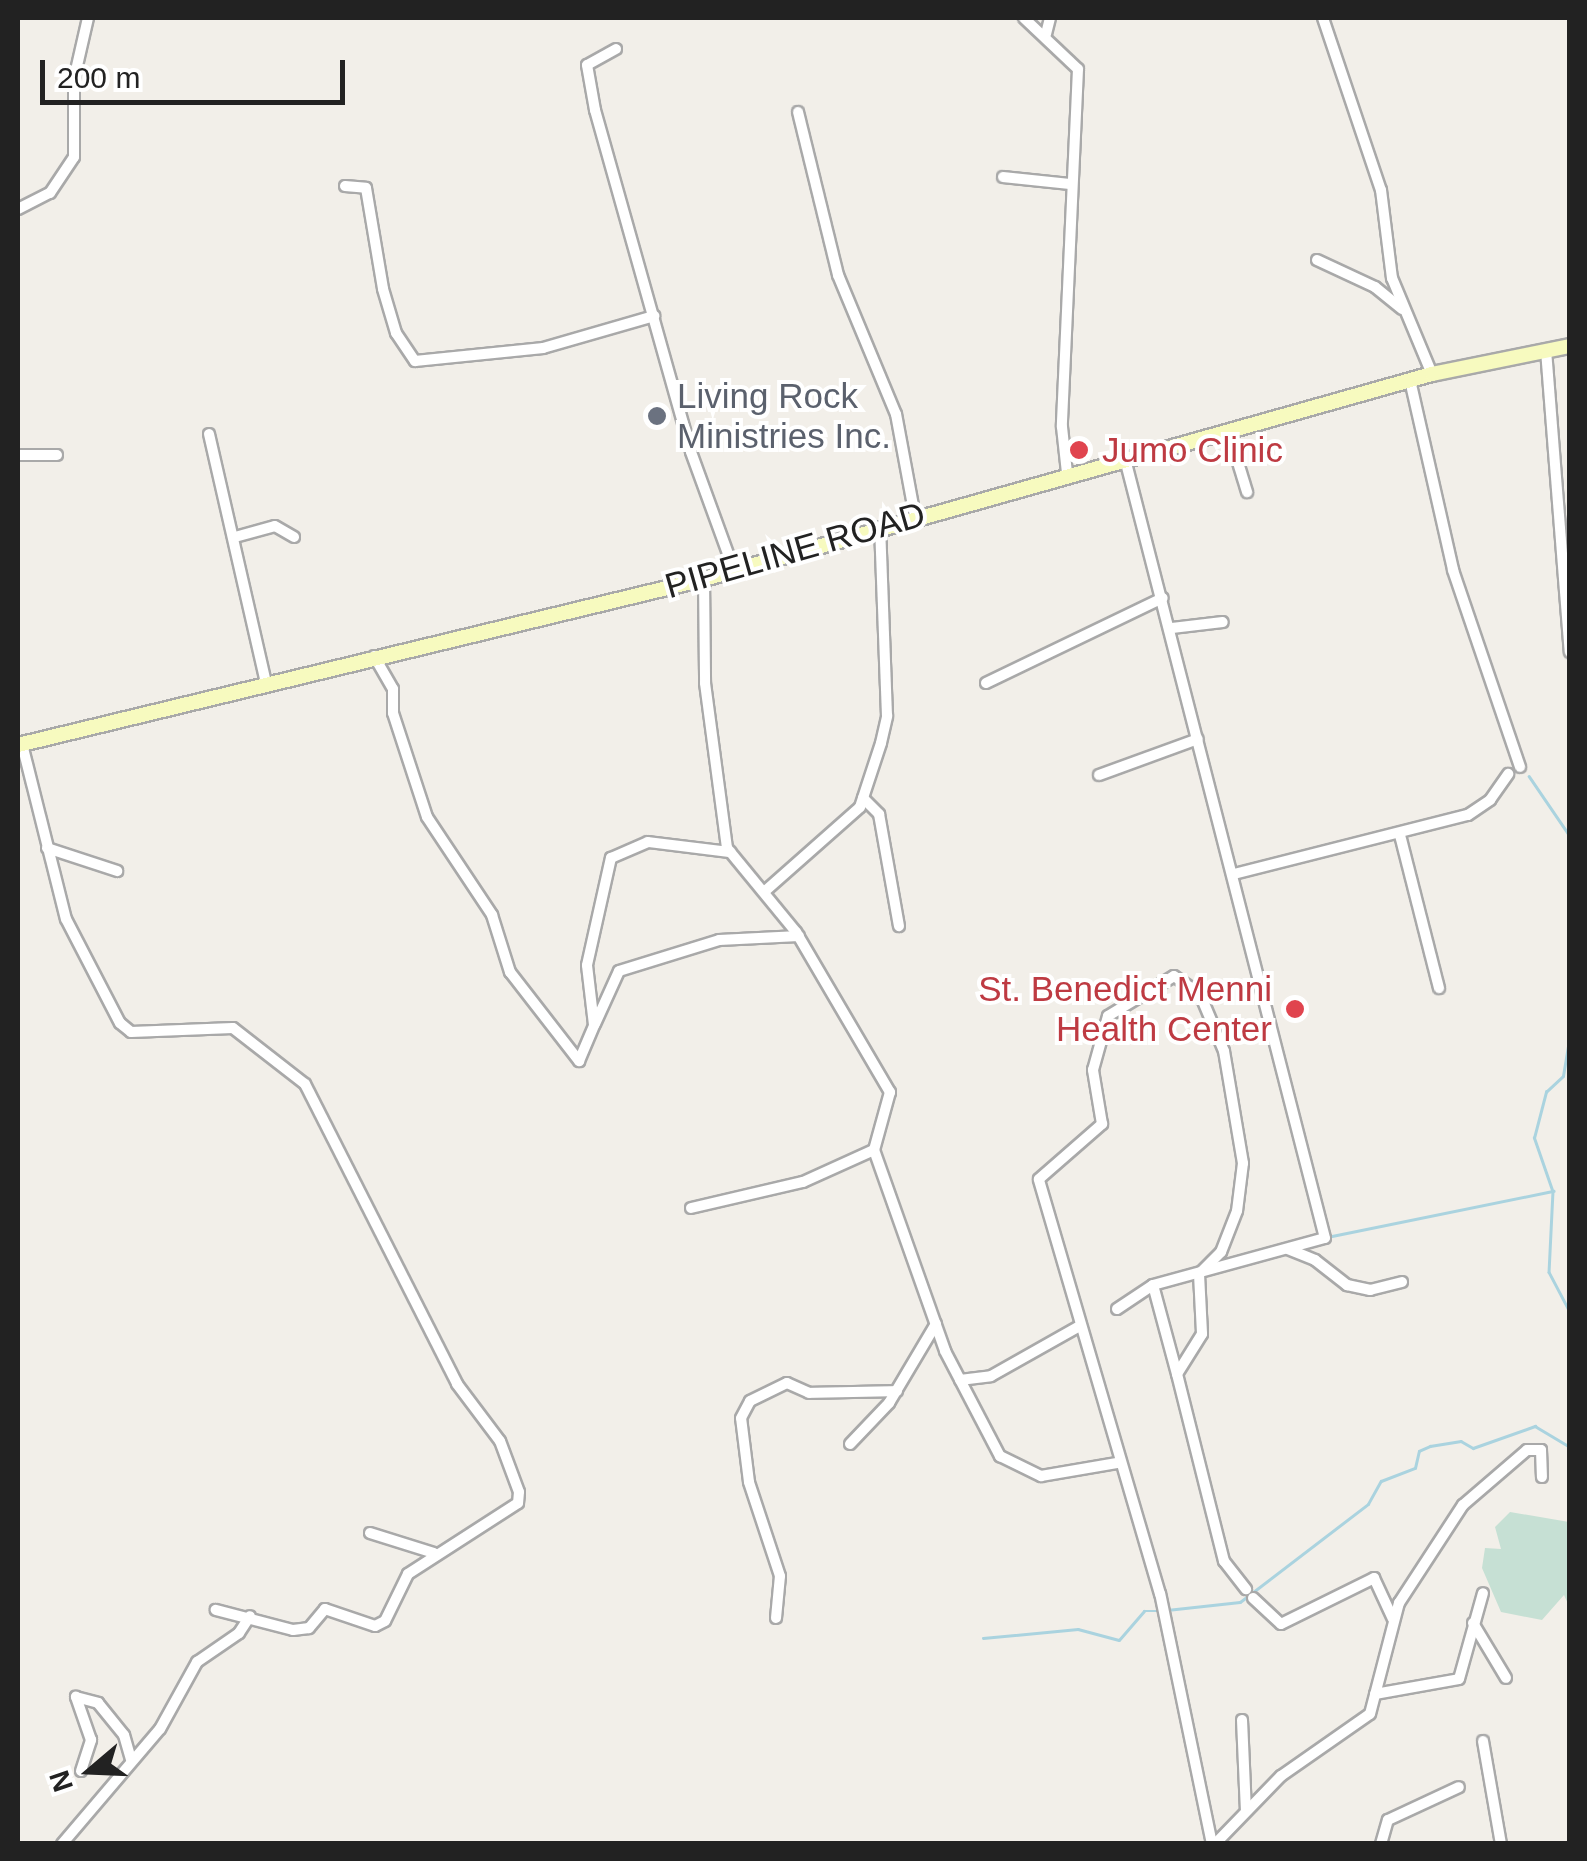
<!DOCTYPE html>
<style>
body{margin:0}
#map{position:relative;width:1587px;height:1861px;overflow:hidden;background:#f2efe9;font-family:Arial,sans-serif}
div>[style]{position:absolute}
.wetland>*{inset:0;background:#c6e0d4}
.stream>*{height:2.5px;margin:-1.25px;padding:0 1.25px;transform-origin:1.25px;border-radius:1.25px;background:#aad3df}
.roads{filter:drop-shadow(2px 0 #a9a9a9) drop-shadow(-2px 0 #a9a9a9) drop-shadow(0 2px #a9a9a9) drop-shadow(0 -2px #a9a9a9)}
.street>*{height:10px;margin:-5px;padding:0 5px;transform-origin:5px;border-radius:5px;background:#fff}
.secondary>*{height:14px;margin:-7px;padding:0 7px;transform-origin:7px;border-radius:7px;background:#f7fabf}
.dots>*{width:28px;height:28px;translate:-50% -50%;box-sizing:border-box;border:5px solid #fff;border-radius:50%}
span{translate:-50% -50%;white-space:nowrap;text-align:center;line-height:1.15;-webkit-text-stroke:8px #fff;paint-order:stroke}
.worship-label{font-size:35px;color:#5b616d}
.left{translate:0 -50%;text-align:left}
.health-label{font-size:35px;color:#be3a42}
.right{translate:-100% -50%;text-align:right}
.street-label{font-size:35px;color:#222}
.frame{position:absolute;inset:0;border:20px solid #222;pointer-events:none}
.north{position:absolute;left:40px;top:1721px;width:100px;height:100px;-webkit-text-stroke:8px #fff;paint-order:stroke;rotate:251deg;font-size:28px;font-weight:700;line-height:40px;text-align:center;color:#222}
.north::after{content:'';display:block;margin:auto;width:35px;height:45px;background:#222;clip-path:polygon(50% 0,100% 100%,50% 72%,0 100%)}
.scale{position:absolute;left:40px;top:60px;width:305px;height:45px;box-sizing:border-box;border:5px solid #222;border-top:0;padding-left:12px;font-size:30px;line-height:35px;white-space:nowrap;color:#222;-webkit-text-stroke:8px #fff;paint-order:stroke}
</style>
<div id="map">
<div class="wetland">
<div style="clip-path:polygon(1510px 1512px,1569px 1522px,1569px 1606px,1564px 1595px,1542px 1620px,1501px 1612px,1482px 1568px,1485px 1548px,1501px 1549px,1495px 1527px)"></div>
</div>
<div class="stream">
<div style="left:1529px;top:776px;width:73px;rotate:55.7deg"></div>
<div style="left:1552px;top:1190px;width:55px;rotate:-109.1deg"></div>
<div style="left:1534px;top:1138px;width:48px;rotate:-75.4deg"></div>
<div style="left:1546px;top:1092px;width:23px;rotate:-43deg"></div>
<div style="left:1563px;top:1076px;width:43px;rotate:-80.5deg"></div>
<div style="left:1332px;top:1236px;width:226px;rotate:-11.5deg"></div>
<div style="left:1553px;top:1191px;width:81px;rotate:92.8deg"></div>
<div style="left:1549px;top:1272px;width:45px;rotate:62.3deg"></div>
<div style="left:1167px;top:1610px;width:73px;rotate:-6.3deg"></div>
<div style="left:1240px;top:1602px;width:161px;rotate:-37.4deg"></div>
<div style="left:1368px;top:1504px;width:26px;rotate:-61deg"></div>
<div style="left:1381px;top:1481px;width:36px;rotate:-21deg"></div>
<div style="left:1415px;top:1468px;width:17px;rotate:-77deg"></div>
<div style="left:1419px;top:1451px;width:12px;rotate:-24deg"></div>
<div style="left:1430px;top:1446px;width:31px;rotate:-9deg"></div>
<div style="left:1461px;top:1441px;width:14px;rotate:30deg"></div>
<div style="left:1473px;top:1448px;width:66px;rotate:-19.5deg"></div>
<div style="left:1535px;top:1426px;width:41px;rotate:31deg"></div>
<div style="left:983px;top:1638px;width:95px;rotate:-5.4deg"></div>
<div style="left:1078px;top:1629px;width:42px;rotate:15deg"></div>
<div style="left:1119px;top:1640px;width:38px;rotate:-49deg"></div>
<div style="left:1144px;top:1611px;width:15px"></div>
</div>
<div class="roads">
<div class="street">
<div style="left:1024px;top:18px;width:74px;rotate:43.4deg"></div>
<div style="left:1078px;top:69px;width:358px;rotate:92.6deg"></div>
<div style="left:1062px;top:427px;width:46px;rotate:83.8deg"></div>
<div style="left:1323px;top:18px;width:182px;rotate:71.4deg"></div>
<div style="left:1381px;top:190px;width:89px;rotate:82.9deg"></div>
<div style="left:1392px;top:278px;width:104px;rotate:67.4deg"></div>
<div style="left:1046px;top:34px;width:16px;rotate:-76deg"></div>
<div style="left:616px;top:49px;width:33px;rotate:151deg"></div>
<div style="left:587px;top:65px;width:46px;rotate:79.9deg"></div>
<div style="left:595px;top:110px;width:355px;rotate:74.3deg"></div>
<div style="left:691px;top:452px;width:126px;rotate:70deg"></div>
<div style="left:798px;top:112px;width:168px;rotate:76.2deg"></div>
<div style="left:838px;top:275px;width:151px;rotate:67.4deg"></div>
<div style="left:896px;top:414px;width:105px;rotate:79.5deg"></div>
<div style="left:1003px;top:177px;width:67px;rotate:6deg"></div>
<div style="left:345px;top:186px;width:21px;rotate:5deg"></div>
<div style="left:366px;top:188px;width:102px;rotate:80.4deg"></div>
<div style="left:383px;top:289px;width:46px;rotate:73.5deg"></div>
<div style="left:396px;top:333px;width:34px;rotate:56deg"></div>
<div style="left:415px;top:361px;width:129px;rotate:-5.8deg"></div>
<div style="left:543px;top:348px;width:116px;rotate:-16.1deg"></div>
<div style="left:18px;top:209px;width:36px;rotate:-27deg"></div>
<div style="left:50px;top:193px;width:43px;rotate:-56.3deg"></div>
<div style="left:74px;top:157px;width:78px;rotate:-90deg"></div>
<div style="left:74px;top:79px;width:63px;rotate:-77.1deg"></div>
<div style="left:1317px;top:260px;width:64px;rotate:25deg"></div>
<div style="left:1375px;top:287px;width:35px;rotate:39deg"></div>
<div style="left:1546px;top:350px;width:303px;rotate:85.5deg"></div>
<div style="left:1410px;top:380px;width:195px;rotate:77.2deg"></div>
<div style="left:1453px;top:570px;width:208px;rotate:71.2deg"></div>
<div style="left:1229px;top:433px;width:62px;rotate:73deg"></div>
<div style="left:209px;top:434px;width:254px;rotate:77.1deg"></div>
<div style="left:18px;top:455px;width:39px"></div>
<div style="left:235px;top:537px;width:41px;rotate:-15.4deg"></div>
<div style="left:275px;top:526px;width:22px;rotate:30deg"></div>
<div style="left:704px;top:579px;width:104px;rotate:89.4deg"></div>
<div style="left:705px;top:683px;width:166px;rotate:82.4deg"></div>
<div style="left:727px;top:848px;width:109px;rotate:50.6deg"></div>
<div style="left:796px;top:932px;width:186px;rotate:59.6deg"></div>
<div style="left:890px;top:1092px;width:60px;rotate:105.4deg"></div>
<div style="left:874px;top:1150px;width:213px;rotate:70.5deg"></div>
<div style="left:945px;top:1351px;width:119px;rotate:62.4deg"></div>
<div style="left:1000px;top:1456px;width:46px;rotate:26deg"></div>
<div style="left:1041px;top:1476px;width:77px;rotate:-9.7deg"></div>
<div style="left:1172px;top:628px;width:51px;rotate:-6.7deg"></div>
<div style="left:374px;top:656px;width:38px;rotate:60deg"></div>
<div style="left:393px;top:689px;width:24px;rotate:90deg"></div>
<div style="left:393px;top:713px;width:109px;rotate:71.9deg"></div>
<div style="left:427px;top:817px;width:118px;rotate:56.4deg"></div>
<div style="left:492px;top:915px;width:60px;rotate:72.5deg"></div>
<div style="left:510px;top:972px;width:113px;rotate:52.2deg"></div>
<div style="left:579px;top:1061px;width:39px;rotate:-67deg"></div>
<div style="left:594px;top:1025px;width:60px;rotate:-96.7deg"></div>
<div style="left:587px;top:965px;width:110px;rotate:-77.4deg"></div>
<div style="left:611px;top:858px;width:40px;rotate:-23.4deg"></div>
<div style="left:648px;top:842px;width:83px;rotate:7deg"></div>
<div style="left:986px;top:683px;width:196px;rotate:-25.7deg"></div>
<div style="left:22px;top:744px;width:180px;rotate:75.9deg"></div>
<div style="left:66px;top:919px;width:117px;rotate:62.6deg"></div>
<div style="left:120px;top:1023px;width:14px;rotate:39deg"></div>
<div style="left:131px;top:1032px;width:102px;rotate:-2.2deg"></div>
<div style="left:233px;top:1028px;width:91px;rotate:37.9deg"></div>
<div style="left:305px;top:1084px;width:336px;rotate:63.1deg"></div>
<div style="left:457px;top:1384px;width:71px;rotate:53deg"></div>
<div style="left:500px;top:1441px;width:54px;rotate:69.6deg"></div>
<div style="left:519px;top:1492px;width:11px;rotate:95deg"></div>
<div style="left:518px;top:1503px;width:131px;rotate:147.2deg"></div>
<div style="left:408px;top:1574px;width:52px;rotate:116.1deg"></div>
<div style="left:385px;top:1621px;width:11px;rotate:153deg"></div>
<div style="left:375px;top:1626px;width:53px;rotate:-161.2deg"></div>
<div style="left:325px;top:1609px;width:25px;rotate:130deg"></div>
<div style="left:309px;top:1628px;width:16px;rotate:173deg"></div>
<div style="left:293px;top:1630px;width:80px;rotate:-165.4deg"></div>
<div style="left:1099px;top:775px;width:105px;rotate:-20deg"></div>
<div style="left:863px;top:798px;width:23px;rotate:45deg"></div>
<div style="left:879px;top:814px;width:114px;rotate:79.9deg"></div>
<div style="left:1400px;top:835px;width:158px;rotate:75.7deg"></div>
<div style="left:47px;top:848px;width:74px;rotate:18.2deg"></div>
<div style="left:1234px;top:874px;width:241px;rotate:-14.2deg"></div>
<div style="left:1468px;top:815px;width:27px;rotate:-34deg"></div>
<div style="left:1490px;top:800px;width:32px;rotate:-55deg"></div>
<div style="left:764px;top:892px;width:128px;rotate:-41.5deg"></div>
<div style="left:860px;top:807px;width:67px;rotate:-71.8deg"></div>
<div style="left:881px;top:743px;width:28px;rotate:-77deg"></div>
<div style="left:887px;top:716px;width:189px;rotate:-92.1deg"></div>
<div style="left:595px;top:1024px;width:58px;rotate:-65.6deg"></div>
<div style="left:619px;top:971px;width:105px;rotate:-17.2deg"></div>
<div style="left:719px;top:940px;width:80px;rotate:-2.9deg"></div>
<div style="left:691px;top:1208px;width:115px;rotate:-13.1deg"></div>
<div style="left:803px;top:1182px;width:78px;rotate:-24.3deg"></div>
<div style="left:1288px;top:1249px;width:29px;rotate:22deg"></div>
<div style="left:1315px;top:1260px;width:41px;rotate:38deg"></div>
<div style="left:1347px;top:1285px;width:24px;rotate:12deg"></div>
<div style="left:1370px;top:1290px;width:33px;rotate:-14deg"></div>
<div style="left:1153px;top:1285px;width:92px;rotate:74.9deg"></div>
<div style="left:1117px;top:1309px;width:43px;rotate:-33.7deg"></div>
<div style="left:1153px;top:1285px;width:178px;rotate:-15.3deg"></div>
<div style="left:1325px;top:1238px;width:804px;rotate:-104.4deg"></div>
<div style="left:960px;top:1380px;width:31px;rotate:-7deg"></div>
<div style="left:991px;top:1376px;width:100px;rotate:-29.4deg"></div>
<div style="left:850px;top:1444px;width:57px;rotate:-46.4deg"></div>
<div style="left:889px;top:1403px;width:92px;rotate:-59.3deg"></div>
<div style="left:370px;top:1533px;width:67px;rotate:17.4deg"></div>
<div style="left:1253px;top:1598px;width:38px;rotate:43deg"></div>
<div style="left:1281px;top:1624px;width:104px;rotate:-26.3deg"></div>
<div style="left:1374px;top:1578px;width:45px;rotate:65.1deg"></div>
<div style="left:776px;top:1618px;width:42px;rotate:-84.6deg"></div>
<div style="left:780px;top:1576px;width:99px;rotate:-108.3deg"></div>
<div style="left:749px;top:1482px;width:64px;rotate:-97.1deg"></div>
<div style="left:741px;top:1418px;width:19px;rotate:-62deg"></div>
<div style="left:750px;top:1401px;width:41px;rotate:-25.9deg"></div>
<div style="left:787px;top:1383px;width:24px;rotate:24deg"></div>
<div style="left:809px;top:1393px;width:88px;rotate:-1.3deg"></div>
<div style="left:1473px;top:1623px;width:64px;rotate:59deg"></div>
<div style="left:1375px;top:1694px;width:85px;rotate:-10.1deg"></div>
<div style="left:1459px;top:1679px;width:89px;rotate:-74.4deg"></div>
<div style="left:1242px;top:1720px;width:90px;rotate:87.5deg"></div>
<div style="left:1483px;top:1741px;width:105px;rotate:80.1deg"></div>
<div style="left:81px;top:1771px;width:33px;rotate:-72deg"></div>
<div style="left:91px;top:1740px;width:46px;rotate:-109.2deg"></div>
<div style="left:76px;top:1697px;width:23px;rotate:15deg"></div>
<div style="left:98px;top:1703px;width:41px;rotate:50.9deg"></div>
<div style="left:124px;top:1735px;width:25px;rotate:74deg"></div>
<div style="left:62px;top:1844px;width:151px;rotate:-49.6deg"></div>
<div style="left:160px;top:1729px;width:77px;rotate:-61.1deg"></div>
<div style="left:197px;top:1662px;width:51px;rotate:-34.6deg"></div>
<div style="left:239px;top:1633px;width:20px;rotate:-57deg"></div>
<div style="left:1212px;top:1844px;width:255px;rotate:-101.7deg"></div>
<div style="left:1160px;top:1594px;width:432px;rotate:-106.3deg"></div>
<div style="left:1039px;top:1179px;width:84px;rotate:-41.1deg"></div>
<div style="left:1102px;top:1124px;width:55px;rotate:-99.5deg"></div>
<div style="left:1093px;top:1070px;width:56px;rotate:-74.5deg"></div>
<div style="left:1108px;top:1016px;width:77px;rotate:-31.2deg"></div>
<div style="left:1174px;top:976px;width:32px;rotate:35deg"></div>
<div style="left:1200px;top:994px;width:62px;rotate:67.2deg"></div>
<div style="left:1224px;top:1051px;width:114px;rotate:80.4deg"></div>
<div style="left:1243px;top:1163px;width:48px;rotate:97.1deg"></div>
<div style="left:1237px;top:1211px;width:44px;rotate:111.3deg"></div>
<div style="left:1221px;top:1252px;width:31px;rotate:135deg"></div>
<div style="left:1199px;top:1274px;width:60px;rotate:87.1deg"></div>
<div style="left:1202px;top:1334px;width:47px;rotate:122deg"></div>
<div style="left:1177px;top:1374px;width:193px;rotate:75.9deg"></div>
<div style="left:1224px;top:1561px;width:36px;rotate:52deg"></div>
<div style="left:1215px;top:1844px;width:95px;rotate:-45.9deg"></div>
<div style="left:1281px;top:1776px;width:108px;rotate:-34.9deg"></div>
<div style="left:1370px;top:1714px;width:115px;rotate:-75.4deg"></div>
<div style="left:1399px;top:1603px;width:117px;rotate:-56.9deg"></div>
<div style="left:1463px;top:1505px;width:84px;rotate:-40.7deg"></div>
<div style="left:1527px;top:1450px;width:14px"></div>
<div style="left:1541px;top:1450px;width:27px;rotate:88deg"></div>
<div style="left:1381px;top:1844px;width:25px;rotate:-74deg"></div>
<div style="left:1388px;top:1820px;width:78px;rotate:-24.9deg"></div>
</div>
<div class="secondary">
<div style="left:18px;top:745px;width:706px;rotate:-13.6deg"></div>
<div style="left:704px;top:579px;width:756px;rotate:-15.73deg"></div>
<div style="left:1432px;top:374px;width:141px;rotate:-11.5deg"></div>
</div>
</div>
<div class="dots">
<div style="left:657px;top:416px;background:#6b7280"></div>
<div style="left:1079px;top:450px;background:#e0444e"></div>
<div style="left:1295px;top:1009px;background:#e0444e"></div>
</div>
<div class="worship-label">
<span class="left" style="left:677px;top:416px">Living Rock<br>Ministries Inc.</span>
</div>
<div class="health-label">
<span class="left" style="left:1102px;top:450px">Jumo Clinic</span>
<span class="right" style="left:1272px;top:1009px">St. Benedict Menni<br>Health Center</span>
</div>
<div class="street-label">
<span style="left:795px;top:550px;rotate:-16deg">PIPELINE ROAD</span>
</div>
<div class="frame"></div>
<div class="north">N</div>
<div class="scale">200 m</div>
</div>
